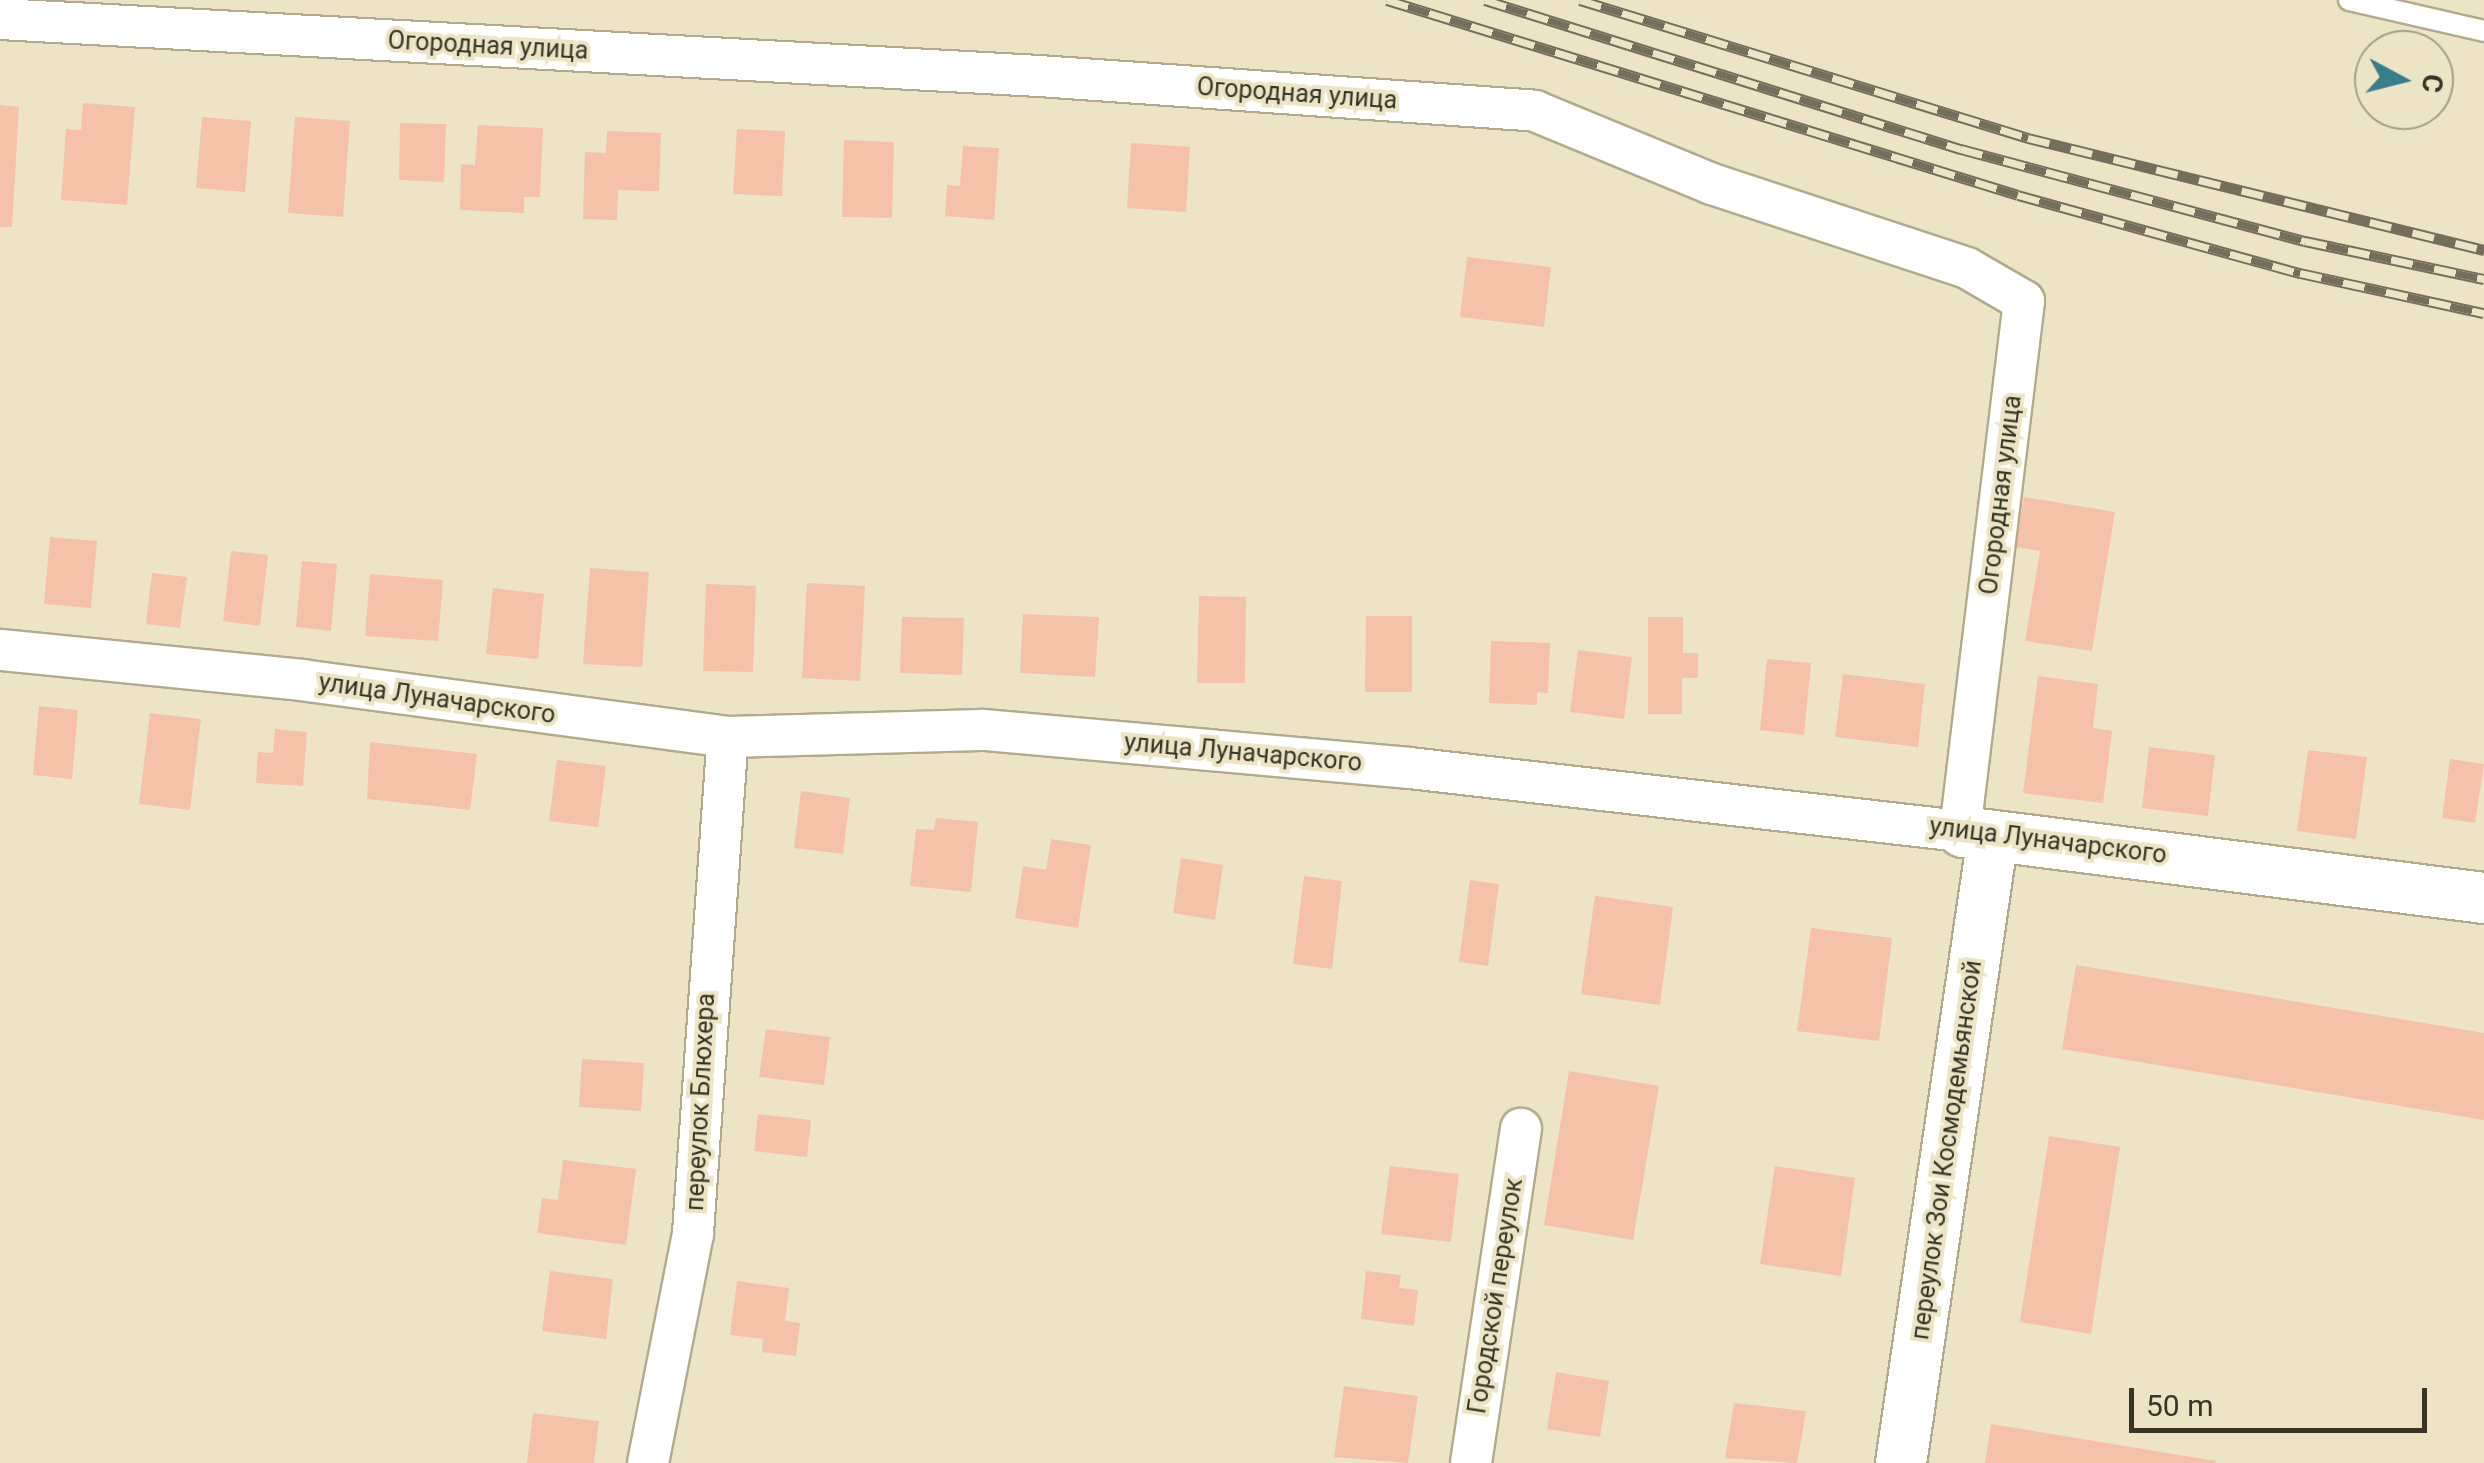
<!DOCTYPE html>
<meta charset="utf-8">
<style>
body{margin:0}
#map{position:relative;width:2484px;height:1463px;overflow:hidden;background:#ede4c6;font-family:Roboto,sans-serif}
div>[style]{position:absolute}
.building>*{inset:0;background:#f5c1a8}
.roads{filter:drop-shadow(2px 0 #b3aa8d) drop-shadow(-2px 0 #b3aa8d) drop-shadow(0 2px #b3aa8d) drop-shadow(0 -2px #b3aa8d)}
.service>*{height:20px;margin:-10px;padding:0 10px;transform-origin:10px;border-radius:10px;background:#fff}
.minor>*{height:40px;margin:-20px;padding:0 20px;transform-origin:20px;border-radius:20px;background:#fff}
.tertiary>*{height:50px;margin:-25px;padding:0 25px;transform-origin:25px;border-radius:25px;background:#fff}
.rail>*{height:11px;margin-top:-5.5px;transform-origin:0;background:repeating-linear-gradient(90deg,#ede4c6 0 22px,#746f5d 0 44px);box-sizing:border-box;border-block:2px solid #746f5d}
span{translate:-50% -50%;white-space:nowrap;text-align:center;line-height:1.15;-webkit-text-stroke:8px #ede4c6;paint-order:stroke}
.street-label{font-size:25px;color:#373428}
.north{position:absolute;left:2354px;top:30px;width:100px;height:100px;box-sizing:border-box;background:#ede4c6;border:2px solid #a49e87;border-radius:50%;rotate:97deg;font-size:28px;font-weight:700;line-height:40px;text-align:center;color:#373428}
.north::after{content:'';display:block;margin:auto;width:35px;height:45px;background:#397e8c;clip-path:polygon(50% 0,100% 100%,50% 72%,0 100%)}
.scale{position:absolute;left:2129px;top:1388px;width:298px;height:45px;box-sizing:border-box;border:5px solid #373428;border-top:0;padding-left:12px;font-size:30px;line-height:35px;white-space:nowrap;color:#373428;-webkit-text-stroke:8px #ede4c6;paint-order:stroke}
</style>
<div id="map">
<div class="building">
<div style="clip-path:polygon(83px 103px,135px 107px,127px 205px,61px 200px,66px 129px,81px 130px)"></div>
<div style="clip-path:polygon(0 105px,19px 107px,12px 227px,0 227px)"></div>
<div style="clip-path:polygon(202px 117px,251px 121px,245px 192px,196px 188px)"></div>
<div style="clip-path:polygon(295px 117px,350px 121px,343px 217px,288px 213px)"></div>
<div style="clip-path:polygon(400px 123px,446px 124px,444px 182px,399px 180px)"></div>
<div style="clip-path:polygon(478px 125px,543px 128px,540px 197px,524px 197px,524px 213px,460px 210px,461px 164px,475px 165px)"></div>
<div style="clip-path:polygon(737px 129px,785px 131px,782px 196px,733px 194px)"></div>
<div style="clip-path:polygon(607px 131px,661px 133px,659px 191px,618px 190px,617px 220px,583px 219px,585px 152px,606px 153px)"></div>
<div style="clip-path:polygon(844px 140px,894px 142px,892px 218px,842px 217px)"></div>
<div style="clip-path:polygon(1131px 143px,1190px 147px,1186px 212px,1127px 208px)"></div>
<div style="clip-path:polygon(963px 146px,999px 148px,994px 220px,945px 216px,947px 185px,960px 186px)"></div>
<div style="clip-path:polygon(1467px 257px,1551px 267px,1544px 327px,1460px 317px)"></div>
<div style="clip-path:polygon(2024px 497px,2115px 512px,2092px 651px,2025px 641px,2040px 551px,2015px 547px)"></div>
<div style="clip-path:polygon(50px 537px,97px 541px,91px 608px,44px 604px)"></div>
<div style="clip-path:polygon(231px 551px,268px 555px,260px 626px,223px 621px)"></div>
<div style="clip-path:polygon(302px 561px,337px 564px,331px 631px,296px 627px)"></div>
<div style="clip-path:polygon(590px 568px,649px 572px,642px 667px,583px 664px)"></div>
<div style="clip-path:polygon(152px 573px,187px 577px,180px 628px,146px 624px)"></div>
<div style="clip-path:polygon(370px 574px,443px 580px,438px 641px,365px 636px)"></div>
<div style="clip-path:polygon(807px 583px,865px 586px,860px 681px,802px 678px)"></div>
<div style="clip-path:polygon(706px 584px,756px 586px,753px 672px,703px 671px)"></div>
<div style="clip-path:polygon(493px 588px,544px 594px,538px 659px,486px 654px)"></div>
<div style="clip-path:polygon(1199px 596px,1246px 597px,1245px 683px,1197px 683px)"></div>
<div style="clip-path:polygon(1023px 614px,1099px 617px,1095px 677px,1020px 673px)"></div>
<div style="clip-path:polygon(1366px 616px,1412px 616px,1412px 692px,1365px 692px)"></div>
<div style="clip-path:polygon(902px 617px,964px 618px,962px 675px,900px 673px)"></div>
<div style="clip-path:polygon(1648px 617px,1683px 617px,1683px 653px,1698px 653px,1698px 678px,1682px 678px,1682px 714px,1648px 714px)"></div>
<div style="clip-path:polygon(1491px 641px,1550px 643px,1548px 693px,1537px 692px,1537px 705px,1489px 703px)"></div>
<div style="clip-path:polygon(1578px 650px,1632px 657px,1624px 719px,1570px 712px)"></div>
<div style="clip-path:polygon(1767px 659px,1811px 663px,1804px 735px,1760px 730px)"></div>
<div style="clip-path:polygon(1843px 674px,1925px 684px,1918px 747px,1835px 737px)"></div>
<div style="clip-path:polygon(2038px 676px,2098px 684px,2093px 728px,2112px 731px,2103px 803px,2023px 793px)"></div>
<div style="clip-path:polygon(39px 706px,78px 710px,72px 779px,33px 775px)"></div>
<div style="clip-path:polygon(150px 713px,201px 719px,190px 810px,139px 804px)"></div>
<div style="clip-path:polygon(275px 729px,307px 732px,303px 786px,256px 783px,258px 752px,273px 753px)"></div>
<div style="clip-path:polygon(370px 742px,477px 754px,470px 810px,367px 799px)"></div>
<div style="clip-path:polygon(2149px 747px,2215px 755px,2208px 816px,2142px 808px)"></div>
<div style="clip-path:polygon(2308px 750px,2367px 757px,2356px 839px,2297px 831px)"></div>
<div style="clip-path:polygon(2450px 759px,2484px 764px,2475px 823px,2442px 818px)"></div>
<div style="clip-path:polygon(557px 760px,606px 766px,598px 827px,549px 821px)"></div>
<div style="clip-path:polygon(801px 791px,850px 798px,843px 854px,794px 848px)"></div>
<div style="clip-path:polygon(936px 818px,978px 822px,971px 892px,910px 886px,916px 829px,934px 830px)"></div>
<div style="clip-path:polygon(1051px 839px,1091px 845px,1078px 928px,1015px 918px,1023px 866px,1046px 870px)"></div>
<div style="clip-path:polygon(1181px 858px,1223px 865px,1215px 920px,1173px 913px)"></div>
<div style="clip-path:polygon(1304px 876px,1342px 881px,1332px 969px,1293px 964px)"></div>
<div style="clip-path:polygon(1470px 880px,1499px 884px,1488px 966px,1459px 962px)"></div>
<div style="clip-path:polygon(1595px 896px,1673px 907px,1660px 1005px,1581px 994px)"></div>
<div style="clip-path:polygon(1811px 928px,1892px 938px,1879px 1041px,1797px 1031px)"></div>
<div style="clip-path:polygon(2076px 965px,2484px 1033px,2484px 1120px,2062px 1049px)"></div>
<div style="clip-path:polygon(766px 1029px,830px 1037px,824px 1085px,759px 1077px)"></div>
<div style="clip-path:polygon(582px 1059px,644px 1063px,641px 1111px,579px 1107px)"></div>
<div style="clip-path:polygon(1569px 1071px,1659px 1086px,1633px 1240px,1544px 1225px)"></div>
<div style="clip-path:polygon(758px 1114px,811px 1120px,807px 1157px,754px 1151px)"></div>
<div style="clip-path:polygon(2049px 1136px,2120px 1147px,2091px 1334px,2020px 1322px)"></div>
<div style="clip-path:polygon(563px 1160px,636px 1169px,626px 1245px,537px 1233px,542px 1198px,558px 1200px)"></div>
<div style="clip-path:polygon(1390px 1166px,1459px 1174px,1451px 1242px,1381px 1234px)"></div>
<div style="clip-path:polygon(1775px 1166px,1855px 1178px,1841px 1276px,1760px 1264px)"></div>
<div style="clip-path:polygon(550px 1271px,613px 1279px,606px 1339px,542px 1331px)"></div>
<div style="clip-path:polygon(1366px 1271px,1401px 1275px,1399px 1288px,1418px 1290px,1414px 1326px,1361px 1319px)"></div>
<div style="clip-path:polygon(737px 1281px,789px 1288px,785px 1321px,800px 1323px,796px 1356px,762px 1352px,763px 1339px,730px 1335px)"></div>
<div style="clip-path:polygon(1556px 1372px,1609px 1381px,1600px 1437px,1547px 1429px)"></div>
<div style="clip-path:polygon(1344px 1386px,1418px 1396px,1408px 1463px,1334px 1457px)"></div>
<div style="clip-path:polygon(1734px 1403px,1806px 1411px,1797px 1463px,1725px 1458px)"></div>
<div style="clip-path:polygon(533px 1413px,599px 1421px,594px 1463px,527px 1463px)"></div>
<div style="clip-path:polygon(1991px 1424px,2216px 1461px,2215px 1463px,1985px 1463px)"></div>
</div>
<div class="roads">
<div class="service">
<div style="left:2349px;top:0;width:139px;rotate:12.9deg"></div>
</div>
<div class="minor">
<div style="left:0;top:19px;width:1041px;rotate:3.14deg"></div>
<div style="left:1039px;top:76px;width:497px;rotate:4deg"></div>
<div style="left:1535px;top:111px;width:191px;rotate:22.4deg"></div>
<div style="left:1712px;top:184px;width:268px;rotate:18.2deg"></div>
<div style="left:1967px;top:268px;width:66px;rotate:30.1deg"></div>
<div style="left:2024px;top:301px;width:534px;rotate:96.89deg"></div>
<div style="left:1960px;top:831px;width:554px;rotate:-173.47deg"></div>
<div style="left:1410px;top:768px;width:431px;rotate:-174.9deg"></div>
<div style="left:981px;top:730px;width:253px;rotate:178.4deg"></div>
<div style="left:728px;top:737px;width:429px;rotate:-172.4deg"></div>
<div style="left:303px;top:680px;width:304px;rotate:-174.3deg"></div>
<div style="left:648px;top:1463px;width:234px;rotate:-78.9deg"></div>
<div style="left:693px;top:1233px;width:497px;rotate:-86deg"></div>
<div style="left:1471px;top:1463px;width:338px;rotate:-81.5deg"></div>
</div>
<div class="tertiary">
<div style="left:1963px;top:832px;width:525px;rotate:7.22deg"></div>
<div style="left:1901px;top:1463px;width:634px;rotate:-81.65deg"></div>
</div>
</div>
<div class="rail">
<div style="left:1387px;top:0;width:660px;rotate:17.17deg"></div>
<div style="left:2018px;top:195px;width:293px;rotate:15.5deg"></div>
<div style="left:2300px;top:273px;width:188px;rotate:12.3deg"></div>
<div style="left:1485px;top:0;width:499px;rotate:17.4deg"></div>
<div style="left:1961px;top:149px;width:356px;rotate:15deg"></div>
<div style="left:2305px;top:241px;width:183px;rotate:12deg"></div>
<div style="left:1580px;top:0;width:469px;rotate:17.1deg"></div>
<div style="left:2028px;top:138px;width:470px;rotate:13.8deg"></div>
</div>
<div class="street-label">
<span style="left:488px;top:46px;rotate:3deg">Огородная улица</span>
<span style="left:1297px;top:94px;rotate:4deg">Огородная улица</span>
<span style="left:2001px;top:495px;rotate:-83deg">Огородная улица</span>
<span style="left:437px;top:699px;rotate:8deg">улица Луначарского</span>
<span style="left:1243px;top:753px;rotate:5deg">улица Луначарского</span>
<span style="left:2048px;top:841px;rotate:7deg">улица Луначарского</span>
<span style="left:701px;top:1102px;rotate:-87deg">переулок Блюхера</span>
<span style="left:1947px;top:1150px;rotate:-82deg">переулок Зои Космодемьянской</span>
<span style="left:1496px;top:1296px;rotate:-81deg">Городской переулок</span>
</div>
<div class="north">С</div>
<div class="scale">50 m</div>
</div>
